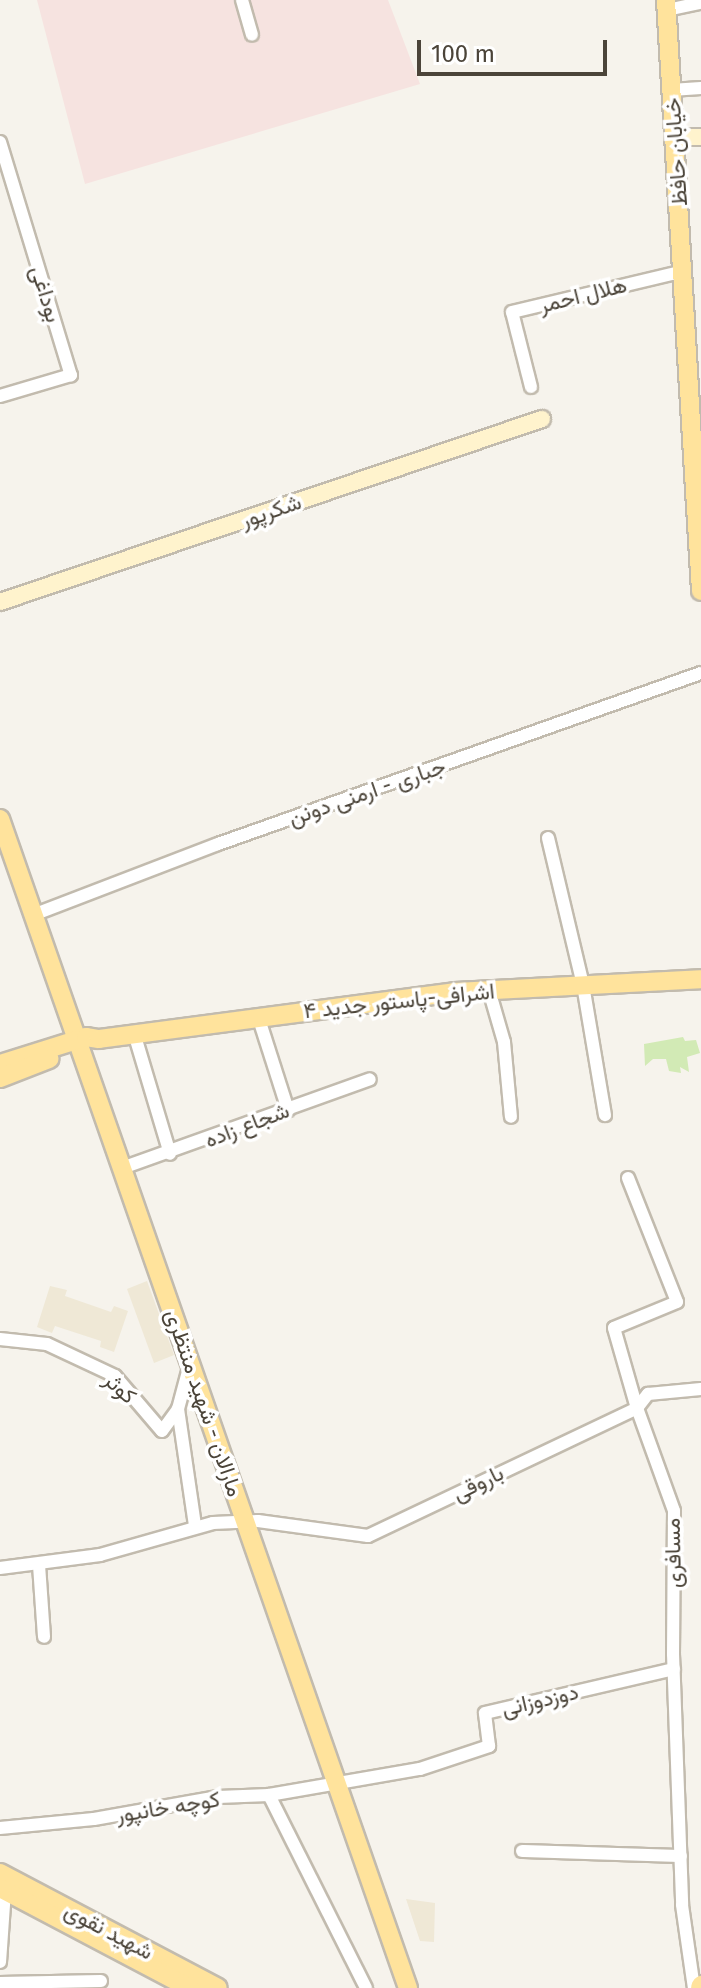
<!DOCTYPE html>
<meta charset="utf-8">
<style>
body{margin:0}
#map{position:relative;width:701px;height:1988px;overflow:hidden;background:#f6f3ec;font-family:"Fira Sans",Vazirmatn,sans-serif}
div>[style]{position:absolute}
.education>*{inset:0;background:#efe8d6}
.medical>*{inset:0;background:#f6e3e0}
.green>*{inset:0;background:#d2eab5}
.roads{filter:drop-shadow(2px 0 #c2bbae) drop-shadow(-2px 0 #c2bbae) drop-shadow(0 2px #c2bbae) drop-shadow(0 -2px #c2bbae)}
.street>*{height:12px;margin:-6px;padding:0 6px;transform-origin:6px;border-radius:6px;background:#fff}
.secondary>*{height:16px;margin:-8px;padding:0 8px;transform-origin:8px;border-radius:8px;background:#fff3cd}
.primary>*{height:18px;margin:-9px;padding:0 9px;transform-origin:9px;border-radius:9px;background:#ffe39c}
span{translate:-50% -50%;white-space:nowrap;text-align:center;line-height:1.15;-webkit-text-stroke:7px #fff;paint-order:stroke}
.street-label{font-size:22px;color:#4b4439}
.scale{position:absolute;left:417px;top:40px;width:190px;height:36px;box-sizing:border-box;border:4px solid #4b4439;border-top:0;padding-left:10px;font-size:24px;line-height:28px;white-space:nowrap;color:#4b4439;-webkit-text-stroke:6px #fff;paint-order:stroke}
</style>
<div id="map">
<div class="education">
<div style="clip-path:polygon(147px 1281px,174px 1355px,154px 1363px,127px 1289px)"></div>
<div style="clip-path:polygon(50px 1286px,67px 1290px,65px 1296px,111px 1312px,114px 1306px,128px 1311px,114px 1352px,100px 1347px,101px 1341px,55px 1326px,52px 1333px,37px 1327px)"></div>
<div style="clip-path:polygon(406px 1899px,435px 1903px,434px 1942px,420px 1941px)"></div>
</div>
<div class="medical">
<div style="clip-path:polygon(37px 0,388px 0,420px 84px,85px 184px)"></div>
</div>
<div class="green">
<div style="clip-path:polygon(683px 1037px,685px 1041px,696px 1040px,700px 1053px,687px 1057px,689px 1072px,680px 1067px,681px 1073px,669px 1071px,666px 1059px,653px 1059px,645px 1066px,644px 1044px)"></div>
</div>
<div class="roads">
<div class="street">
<div style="left:242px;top:0;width:36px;rotate:74deg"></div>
<div style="left:667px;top:10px;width:35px;rotate:-12deg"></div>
<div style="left:671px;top:90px;width:30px;rotate:-4deg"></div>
<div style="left:0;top:142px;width:244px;rotate:73.1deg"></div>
<div style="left:71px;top:375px;width:74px;rotate:163.5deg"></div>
<div style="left:531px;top:387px;width:77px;rotate:-104.2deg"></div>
<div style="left:512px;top:312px;width:177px;rotate:-13.4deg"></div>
<div style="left:548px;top:838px;width:151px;rotate:76.6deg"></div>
<div style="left:583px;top:985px;width:132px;rotate:80.4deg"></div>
<div style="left:33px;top:915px;width:198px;rotate:-21deg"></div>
<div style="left:218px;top:844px;width:512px;rotate:-19.5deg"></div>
<div style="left:489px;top:990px;width:54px;rotate:73.9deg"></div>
<div style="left:504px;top:1042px;width:75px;rotate:84.7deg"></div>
<div style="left:258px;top:1016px;width:99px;rotate:72.3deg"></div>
<div style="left:134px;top:1033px;width:126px;rotate:73.4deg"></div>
<div style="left:122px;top:1168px;width:263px;rotate:-19.7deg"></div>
<div style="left:628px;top:1178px;width:133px;rotate:68.4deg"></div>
<div style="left:677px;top:1302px;width:68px;rotate:157.6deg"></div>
<div style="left:614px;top:1328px;width:83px;rotate:74deg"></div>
<div style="left:637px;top:1408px;width:109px;rotate:70.2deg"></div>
<div style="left:674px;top:1511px;width:143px;rotate:90.4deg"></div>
<div style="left:673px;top:1654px;width:251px;rotate:87.9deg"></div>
<div style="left:682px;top:1905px;width:84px;rotate:81.8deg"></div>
<div style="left:0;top:1339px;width:47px;rotate:6.1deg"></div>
<div style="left:47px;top:1344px;width:75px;rotate:25.2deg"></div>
<div style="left:115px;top:1376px;width:72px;rotate:49.5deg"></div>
<div style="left:162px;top:1431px;width:27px;rotate:-54deg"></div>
<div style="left:178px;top:1409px;width:47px;rotate:-75.1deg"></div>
<div style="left:178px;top:1409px;width:118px;rotate:81.7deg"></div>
<div style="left:39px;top:1565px;width:72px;rotate:86deg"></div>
<div style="left:0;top:1568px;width:101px;rotate:-7.4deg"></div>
<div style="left:100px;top:1555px;width:117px;rotate:-15.8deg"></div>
<div style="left:213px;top:1523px;width:45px;rotate:-2.5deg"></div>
<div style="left:258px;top:1521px;width:111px;rotate:7.8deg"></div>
<div style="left:368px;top:1536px;width:298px;rotate:-25.4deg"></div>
<div style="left:637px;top:1408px;width:18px;rotate:-52deg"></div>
<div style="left:648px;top:1394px;width:53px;rotate:-5.4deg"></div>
<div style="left:269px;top:1795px;width:216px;rotate:63.3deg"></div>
<div style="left:0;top:1828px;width:94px;rotate:-5.5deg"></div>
<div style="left:94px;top:1819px;width:126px;rotate:-10.1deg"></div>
<div style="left:218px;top:1797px;width:51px;rotate:-2.2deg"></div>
<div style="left:269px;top:1795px;width:153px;rotate:-9.8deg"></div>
<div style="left:420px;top:1769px;width:73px;rotate:-18.4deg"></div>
<div style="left:489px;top:1746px;width:33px;rotate:-97deg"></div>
<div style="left:485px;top:1713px;width:194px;rotate:-13.1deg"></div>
<div style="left:522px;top:1851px;width:159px;rotate:1.8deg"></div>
<div style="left:0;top:1962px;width:71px;rotate:-86deg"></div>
<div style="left:0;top:1983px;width:101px;rotate:-1.1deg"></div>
</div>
<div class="secondary">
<div style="left:674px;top:137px;width:27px"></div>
<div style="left:0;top:602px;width:572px;rotate:-18.66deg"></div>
</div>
<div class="primary">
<div style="left:666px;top:0;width:592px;rotate:86.61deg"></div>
<div style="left:0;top:819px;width:1238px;rotate:70.76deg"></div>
<div style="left:0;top:1064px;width:90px;rotate:-17.4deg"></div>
<div style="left:86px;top:1037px;width:13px;rotate:9deg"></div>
<div style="left:99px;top:1039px;width:359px;rotate:-7.5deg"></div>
<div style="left:455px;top:992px;width:246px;rotate:-3deg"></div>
<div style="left:0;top:1078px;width:53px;rotate:-21.2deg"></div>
<div style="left:0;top:1873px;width:246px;rotate:27.8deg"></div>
<div style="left:0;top:1888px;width:215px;rotate:27.8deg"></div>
<div style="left:700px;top:1988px;width:3px;rotate:-72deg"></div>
</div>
</div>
<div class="street-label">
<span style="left:676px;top:152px;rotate:-94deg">خیابان حافظ</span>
<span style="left:46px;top:294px;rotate:73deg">بوداغی</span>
<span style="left:583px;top:295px;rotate:-14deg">هلال احمر</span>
<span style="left:271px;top:511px;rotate:-19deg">شکرپور</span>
<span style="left:367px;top:792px;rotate:-19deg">جباری - ارمنی دونن</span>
<span style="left:399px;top:1001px;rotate:-6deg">اشرافی-پاستور جدید ۴</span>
<span style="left:247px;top:1125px;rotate:-21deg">شجاع زاده</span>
<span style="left:120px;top:1388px;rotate:42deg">کوثر</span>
<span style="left:204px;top:1403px;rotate:71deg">مارالان - شهید منتظری</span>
<span style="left:478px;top:1483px;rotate:-26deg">باروقی</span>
<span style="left:673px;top:1553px;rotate:-91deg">مسافری</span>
<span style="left:540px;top:1700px;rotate:-13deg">دوزدوزانی</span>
<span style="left:168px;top:1807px;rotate:-9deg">کوچه خانپور</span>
<span style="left:109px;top:1931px;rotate:28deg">شهید نقوی</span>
</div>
<div class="scale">100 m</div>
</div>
